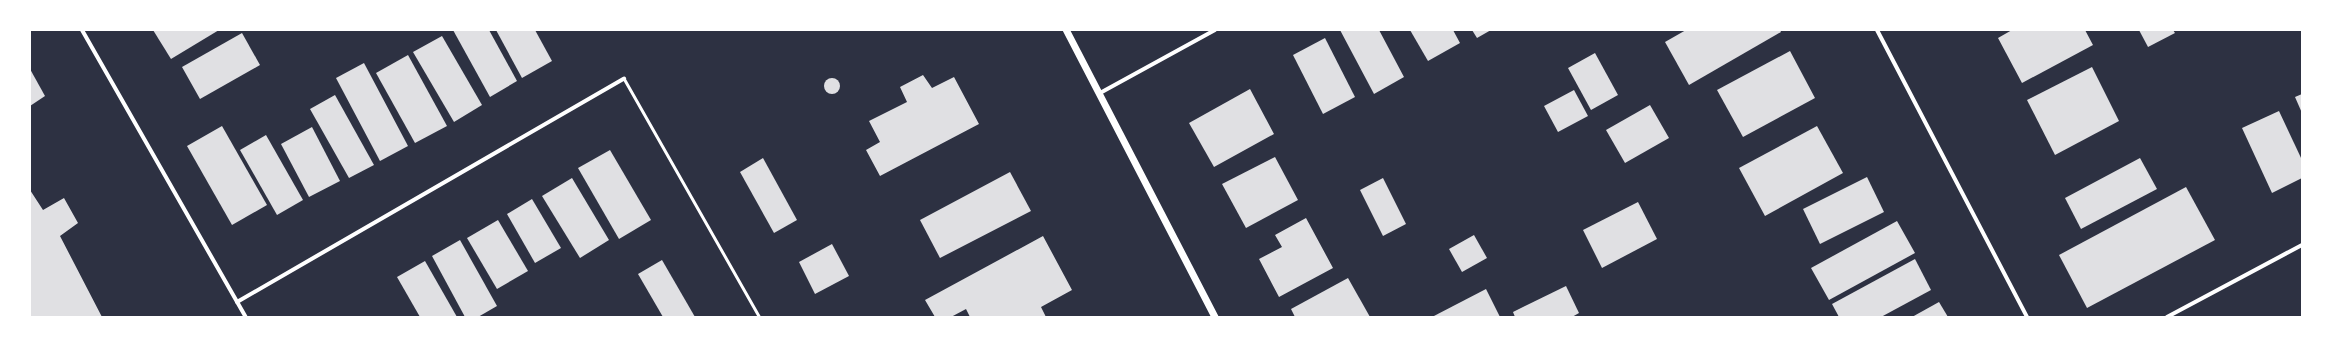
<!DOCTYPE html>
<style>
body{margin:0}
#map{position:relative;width:2332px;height:347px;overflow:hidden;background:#2d3142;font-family:Overpass,sans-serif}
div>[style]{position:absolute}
.building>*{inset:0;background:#e0e0e3}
.round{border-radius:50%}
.service>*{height:3px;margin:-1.5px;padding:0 1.5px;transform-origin:1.5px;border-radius:1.5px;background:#fff}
.minor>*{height:4px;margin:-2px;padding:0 2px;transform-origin:2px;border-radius:2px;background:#fff}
.tertiary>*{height:7px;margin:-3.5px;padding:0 3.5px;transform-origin:3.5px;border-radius:3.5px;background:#fff}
span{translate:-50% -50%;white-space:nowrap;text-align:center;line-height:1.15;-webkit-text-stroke:3.5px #fff;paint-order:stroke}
.frame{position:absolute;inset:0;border:31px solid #fff;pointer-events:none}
</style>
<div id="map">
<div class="building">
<div style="clip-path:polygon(153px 30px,219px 30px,171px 59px)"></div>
<div style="clip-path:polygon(453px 30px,489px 30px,517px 81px,490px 97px)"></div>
<div style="clip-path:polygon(496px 30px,535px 30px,552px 61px,522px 78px)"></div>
<div style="clip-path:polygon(1340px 30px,1379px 30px,1404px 77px,1374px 94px)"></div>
<div style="clip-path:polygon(1410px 30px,1453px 30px,1460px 43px,1428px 61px)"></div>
<div style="clip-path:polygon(1472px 30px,1491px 30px,1477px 38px)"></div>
<div style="clip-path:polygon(1686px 30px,1780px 30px,1781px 32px,1689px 85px,1665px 42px)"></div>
<div style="clip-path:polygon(2012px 30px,2085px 30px,2093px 45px,2022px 83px,1998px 38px)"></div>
<div style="clip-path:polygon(2139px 30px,2173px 30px,2175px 33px,2148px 47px)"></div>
<div style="clip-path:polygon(242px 33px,260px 65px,200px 99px,182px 67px)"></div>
<div style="clip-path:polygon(442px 36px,482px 105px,454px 122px,413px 52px)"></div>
<div style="clip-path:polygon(1325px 38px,1355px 97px,1323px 114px,1293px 55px)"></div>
<div style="clip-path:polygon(1790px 51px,1815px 98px,1743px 137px,1717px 90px)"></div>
<div style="clip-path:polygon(1595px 53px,1618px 95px,1591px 110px,1568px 68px)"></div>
<div style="clip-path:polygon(408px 55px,447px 126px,415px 143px,376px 73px)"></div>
<div style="clip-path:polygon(364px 63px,408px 146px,380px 161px,336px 78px)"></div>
<div style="clip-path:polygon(2092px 67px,2119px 121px,2055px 155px,2027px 100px)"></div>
<div style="clip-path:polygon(30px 69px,45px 96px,30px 106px)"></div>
<div style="clip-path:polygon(923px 75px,932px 88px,954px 77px,979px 124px,880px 176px,866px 150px,880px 142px,869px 121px,907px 102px,900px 87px)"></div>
<div class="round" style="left:824px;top:78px;width:16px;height:16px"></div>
<div style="clip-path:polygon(1250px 89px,1274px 134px,1214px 167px,1189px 123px)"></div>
<div style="clip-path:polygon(1574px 90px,1588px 116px,1558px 132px,1544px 106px)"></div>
<div style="clip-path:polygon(2302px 94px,2302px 113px,2295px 97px)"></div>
<div style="clip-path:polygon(335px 95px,374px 165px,349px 178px,310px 109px)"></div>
<div style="clip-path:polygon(1650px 105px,1669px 138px,1625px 163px,1606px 130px)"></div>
<div style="clip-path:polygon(2279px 111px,2302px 160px,2302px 178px,2272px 193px,2242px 128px)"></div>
<div style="clip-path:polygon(222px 126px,267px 205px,232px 225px,187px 146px)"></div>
<div style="clip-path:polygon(1817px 126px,1843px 173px,1765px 216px,1739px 168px)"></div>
<div style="clip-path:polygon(312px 127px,340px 181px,309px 197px,281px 144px)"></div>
<div style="clip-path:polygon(266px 135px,303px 200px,277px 215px,240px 150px)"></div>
<div style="clip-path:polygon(610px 150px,651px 220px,619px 239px,578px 168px)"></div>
<div style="clip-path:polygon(1275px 157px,1298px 200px,1246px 228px,1222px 184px)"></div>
<div style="clip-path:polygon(763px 158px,797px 220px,774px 233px,740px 172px)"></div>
<div style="clip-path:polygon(2140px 158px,2157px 189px,2081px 229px,2065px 198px)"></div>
<div style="clip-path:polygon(1010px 172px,1031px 211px,940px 258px,920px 220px)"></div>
<div style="clip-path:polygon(1867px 177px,1884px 212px,1820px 244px,1803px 209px)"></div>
<div style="clip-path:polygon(572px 178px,609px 240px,580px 258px,542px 196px)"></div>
<div style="clip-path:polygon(1383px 178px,1406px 224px,1383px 236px,1360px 190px)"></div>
<div style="clip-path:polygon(2186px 187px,2215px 240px,2087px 308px,2059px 255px)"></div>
<div style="clip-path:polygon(30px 190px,43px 210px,64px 198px,78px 223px,60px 236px,102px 317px,30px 317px)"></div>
<div style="clip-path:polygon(532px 199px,561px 248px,535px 263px,507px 214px)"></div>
<div style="clip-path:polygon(1638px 202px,1657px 239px,1602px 268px,1583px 230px)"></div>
<div style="clip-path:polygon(1306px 218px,1333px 268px,1279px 297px,1259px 259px,1282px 247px,1275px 235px)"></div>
<div style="clip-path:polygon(498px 220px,528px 271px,497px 289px,467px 238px)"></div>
<div style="clip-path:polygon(1897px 221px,1915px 253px,1829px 300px,1811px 268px)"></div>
<div style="clip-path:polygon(1474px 235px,1487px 258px,1462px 272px,1449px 249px)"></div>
<div style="clip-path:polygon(1043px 236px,1072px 290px,1041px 307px,1046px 317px,970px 317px,966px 309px,951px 317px,935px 317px,925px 300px)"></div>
<div style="clip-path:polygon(460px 240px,497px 306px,478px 317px,465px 317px,432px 256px)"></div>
<div style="clip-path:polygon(832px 244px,849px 276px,815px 294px,799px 262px)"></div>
<div style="clip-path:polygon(1915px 259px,1931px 290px,1881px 317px,1839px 317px,1832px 304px)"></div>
<div style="clip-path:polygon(662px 260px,695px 317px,663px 317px,638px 274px)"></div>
<div style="clip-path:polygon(425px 261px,457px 317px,420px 317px,397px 277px)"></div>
<div style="clip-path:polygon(1348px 278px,1370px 317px,1295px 317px,1291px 309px)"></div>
<div style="clip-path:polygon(1566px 286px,1579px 313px,1572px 317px,1515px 317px,1513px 312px)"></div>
<div style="clip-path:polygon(1486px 289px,1500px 317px,1432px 317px)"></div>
<div style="clip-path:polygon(1939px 302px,1948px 317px,1912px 317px)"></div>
</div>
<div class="service">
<div style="left:624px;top:79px;width:274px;rotate:60.4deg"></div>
</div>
<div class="minor">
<div style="left:82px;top:30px;width:331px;rotate:60.3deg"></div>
<div style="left:1877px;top:30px;width:324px;rotate:62.4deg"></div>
<div style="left:1100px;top:93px;width:131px;rotate:-28.7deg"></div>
<div style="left:237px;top:302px;width:447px;rotate:-30deg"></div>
<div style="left:2167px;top:317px;width:153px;rotate:-28.1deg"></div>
</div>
<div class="tertiary">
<div style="left:1066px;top:30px;width:323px;rotate:62.6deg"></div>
</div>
<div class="frame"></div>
</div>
